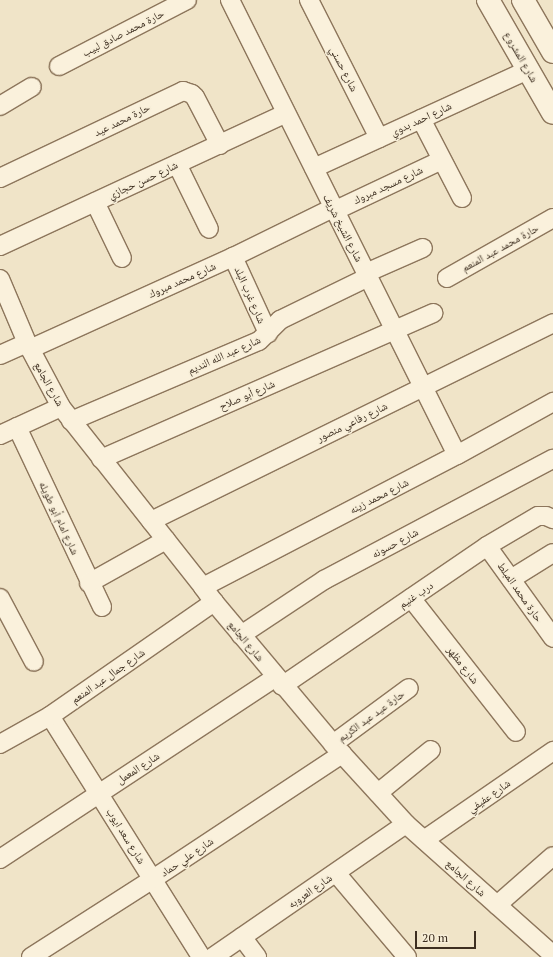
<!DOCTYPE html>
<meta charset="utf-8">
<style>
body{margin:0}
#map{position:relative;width:553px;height:957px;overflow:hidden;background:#f0e4c8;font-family:"PT Serif","Noto Naskh Arabic",serif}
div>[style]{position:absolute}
.roads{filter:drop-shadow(1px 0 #8d765c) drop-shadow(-1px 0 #8d765c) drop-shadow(0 1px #8d765c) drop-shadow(0 -1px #8d765c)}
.minor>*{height:18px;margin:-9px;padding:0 9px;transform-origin:9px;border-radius:9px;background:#faf1dc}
.tertiary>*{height:22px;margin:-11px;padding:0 11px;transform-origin:11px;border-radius:11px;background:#faf1dc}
.secondary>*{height:22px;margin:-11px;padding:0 11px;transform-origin:11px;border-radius:11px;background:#faf1dc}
span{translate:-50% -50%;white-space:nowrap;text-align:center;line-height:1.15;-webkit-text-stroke:3px #f7eed8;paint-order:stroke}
.street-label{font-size:11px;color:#3d2e20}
.scale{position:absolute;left:415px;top:931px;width:61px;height:18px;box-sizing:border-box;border:2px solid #3d2e20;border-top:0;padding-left:5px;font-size:12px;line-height:14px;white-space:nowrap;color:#3d2e20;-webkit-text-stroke:3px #f7eed8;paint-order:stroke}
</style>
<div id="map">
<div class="roads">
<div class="minor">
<div style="left:230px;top:0;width:508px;rotate:63.49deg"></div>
<div style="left:309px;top:0;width:155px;rotate:63.1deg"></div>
<div style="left:59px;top:66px;width:144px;rotate:-27.3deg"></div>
<div style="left:0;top:106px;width:37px;rotate:-31deg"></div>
<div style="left:421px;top:119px;width:89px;rotate:62.6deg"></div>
<div style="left:177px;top:164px;width:72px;rotate:63.8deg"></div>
<div style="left:314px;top:168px;width:235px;rotate:-24.6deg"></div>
<div style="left:0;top:178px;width:203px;rotate:-25.4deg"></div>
<div style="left:183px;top:91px;width:9px;rotate:18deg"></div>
<div style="left:192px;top:94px;width:4px;rotate:45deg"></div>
<div style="left:195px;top:97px;width:54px;rotate:62.5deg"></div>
<div style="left:95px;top:202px;width:62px;rotate:64.3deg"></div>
<div style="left:334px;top:211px;width:119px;rotate:-25.3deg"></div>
<div style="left:0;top:246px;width:314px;rotate:-24.9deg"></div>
<div style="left:233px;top:257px;width:84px;rotate:65.3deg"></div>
<div style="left:366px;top:273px;width:62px;rotate:-23.7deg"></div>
<div style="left:447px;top:278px;width:122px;rotate:-29.5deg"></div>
<div style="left:0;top:279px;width:69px;rotate:67.1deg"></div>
<div style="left:27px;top:343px;width:72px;rotate:62deg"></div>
<div style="left:61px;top:407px;width:229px;rotate:51.7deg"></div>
<div style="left:203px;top:587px;width:19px;rotate:54deg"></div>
<div style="left:214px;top:602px;width:185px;rotate:50deg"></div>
<div style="left:333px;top:744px;width:108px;rotate:47.6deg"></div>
<div style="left:406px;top:824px;width:197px;rotate:41.7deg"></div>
<div style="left:30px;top:349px;width:223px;rotate:-24.4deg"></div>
<div style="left:233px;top:257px;width:111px;rotate:-26.1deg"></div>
<div style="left:0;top:355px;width:30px;rotate:-24deg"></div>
<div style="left:71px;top:421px;width:204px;rotate:-23.1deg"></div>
<div style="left:259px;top:341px;width:30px;rotate:-45deg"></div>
<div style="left:280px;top:320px;width:98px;rotate:-26deg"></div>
<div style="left:17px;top:427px;width:199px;rotate:64.7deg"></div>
<div style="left:0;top:435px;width:67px;rotate:-24.7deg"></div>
<div style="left:101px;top:459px;width:363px;rotate:-23.7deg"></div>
<div style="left:151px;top:521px;width:448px;rotate:-26.2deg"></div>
<div style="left:487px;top:546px;width:113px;rotate:54.3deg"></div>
<div style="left:511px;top:579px;width:49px;rotate:-31.8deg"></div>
<div style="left:89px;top:583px;width:88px;rotate:-29.2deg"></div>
<div style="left:203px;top:587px;width:286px;rotate:-27.5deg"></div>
<div style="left:457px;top:455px;width:110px;rotate:-28.9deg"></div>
<div style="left:0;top:598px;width:72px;rotate:62deg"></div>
<div style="left:411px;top:598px;width:170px;rotate:51.9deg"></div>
<div style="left:241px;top:635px;width:100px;rotate:-33.5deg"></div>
<div style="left:324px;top:580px;width:259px;rotate:-27.9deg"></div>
<div style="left:282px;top:686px;width:248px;rotate:-34.3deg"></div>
<div style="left:487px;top:546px;width:59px;rotate:-30.5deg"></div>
<div style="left:538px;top:516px;width:8px"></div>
<div style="left:546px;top:516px;width:8px;rotate:23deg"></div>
<div style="left:50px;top:716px;width:284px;rotate:57.9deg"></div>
<div style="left:0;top:744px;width:57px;rotate:-29.2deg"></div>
<div style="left:50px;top:716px;width:200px;rotate:-34.8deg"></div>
<div style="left:333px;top:744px;width:94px;rotate:-36.4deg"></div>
<div style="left:378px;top:793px;width:68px;rotate:-39.1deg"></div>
<div style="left:424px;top:840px;width:157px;rotate:-34.6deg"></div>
<div style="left:0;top:859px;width:331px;rotate:-33.4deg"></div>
<div style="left:336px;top:873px;width:110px;rotate:49.8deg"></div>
<div style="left:497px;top:905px;width:74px;rotate:-41.2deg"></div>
<div style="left:242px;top:937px;width:25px;rotate:53deg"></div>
<div style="left:31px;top:957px;width:145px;rotate:-32.6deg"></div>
<div style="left:153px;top:879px;width:227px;rotate:-33.5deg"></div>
<div style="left:213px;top:957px;width:234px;rotate:-34.6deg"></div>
</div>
<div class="tertiary">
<div style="left:488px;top:0;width:130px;rotate:60.1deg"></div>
</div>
<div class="secondary">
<div style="left:523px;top:0;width:60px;rotate:60deg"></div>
</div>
</div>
<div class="street-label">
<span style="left:123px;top:33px;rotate:-27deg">حارة محمد صادق لبيب</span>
<span style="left:521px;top:57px;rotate:60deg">شارع المشروع</span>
<span style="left:344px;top:69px;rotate:63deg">شارع حسني</span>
<span style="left:421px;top:119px;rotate:-25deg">شارع احمد بدوي</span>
<span style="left:122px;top:120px;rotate:-26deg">حارة محمد عيد</span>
<span style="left:143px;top:180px;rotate:-25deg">شارع حسن حجازي</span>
<span style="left:388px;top:185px;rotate:-25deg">شارع مسجد مبروك</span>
<span style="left:343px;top:228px;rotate:63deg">شارع الشيخ شريف</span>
<span style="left:500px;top:248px;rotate:-29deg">حارة محمد عبد المنعم</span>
<span style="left:182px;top:280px;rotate:-24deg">شارع محمد مبروك</span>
<span style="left:250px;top:295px;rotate:66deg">شارع غرب البلد</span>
<span style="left:224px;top:355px;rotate:-24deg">شارع عبد الله النديم</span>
<span style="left:49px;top:384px;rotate:61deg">شارع الجامع</span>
<span style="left:247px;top:395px;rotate:-24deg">شارع أبو صلاح</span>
<span style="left:352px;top:422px;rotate:-26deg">شارع رفاعي منصور</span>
<span style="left:379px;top:496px;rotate:-27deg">شارع محمد زينه</span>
<span style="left:59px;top:518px;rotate:65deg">شارع امام أبو طويله</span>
<span style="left:395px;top:543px;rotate:-28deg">شارع حسونه</span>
<span style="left:520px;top:592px;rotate:55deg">حارة محمد المبلط</span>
<span style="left:416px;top:595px;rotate:-34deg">درب غنيم</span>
<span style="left:246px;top:641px;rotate:50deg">شارع الجامع</span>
<span style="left:463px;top:665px;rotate:52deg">شارع مظهر</span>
<span style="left:108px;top:676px;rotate:-35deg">شارع جمال عبد المنعم</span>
<span style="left:371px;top:716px;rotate:-36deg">حارة عيد عبد الكريم</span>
<span style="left:138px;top:768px;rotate:-33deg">شارع المعمل</span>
<span style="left:489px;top:796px;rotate:-35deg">شارع عفيفي</span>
<span style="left:126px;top:836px;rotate:58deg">شارع سعد ايوب</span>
<span style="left:187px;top:857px;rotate:-34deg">شارع علي حماد</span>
<span style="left:466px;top:878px;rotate:42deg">شارع الجامع</span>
<span style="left:310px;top:891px;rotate:-35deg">شارع العروبه</span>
</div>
<div class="scale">20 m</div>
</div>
